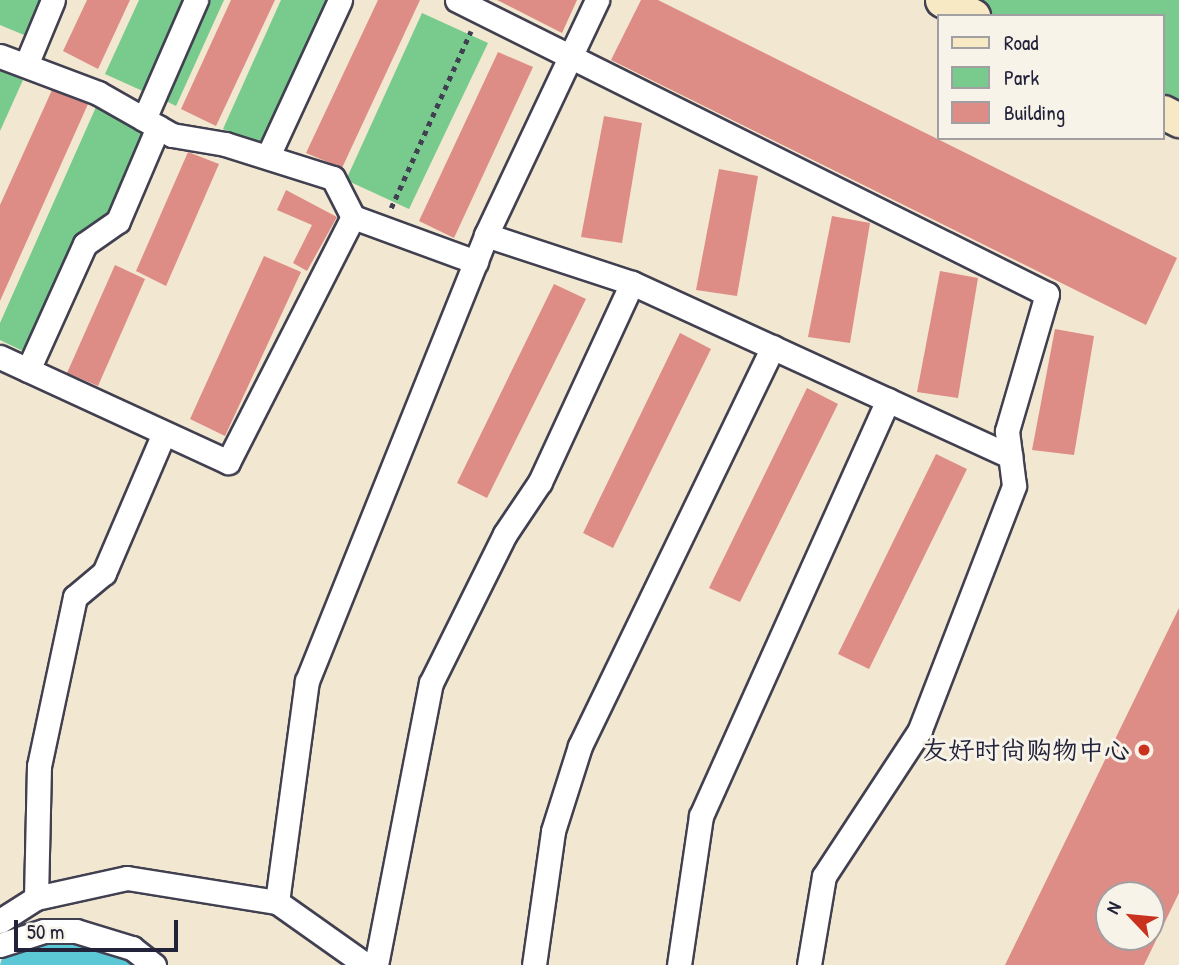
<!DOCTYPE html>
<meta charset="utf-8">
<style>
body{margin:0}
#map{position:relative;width:1179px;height:965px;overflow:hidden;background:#f2e7d0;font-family:"Patrick Hand","LXGW WenKai TC",sans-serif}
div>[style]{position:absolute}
.green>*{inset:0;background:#78cb8d}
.water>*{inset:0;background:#5cc7d5}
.building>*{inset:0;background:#de8d86}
.path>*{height:4.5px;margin-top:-2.25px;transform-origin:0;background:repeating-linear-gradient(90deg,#414051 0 5px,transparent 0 10px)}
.roads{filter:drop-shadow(2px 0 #414051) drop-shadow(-2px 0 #414051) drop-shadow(0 2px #414051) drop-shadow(0 -2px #414051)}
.minor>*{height:23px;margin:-11.5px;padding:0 11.5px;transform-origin:11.5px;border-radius:11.5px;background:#fff}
.secondary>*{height:33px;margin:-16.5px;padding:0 16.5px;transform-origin:16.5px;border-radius:16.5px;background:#f7e9c3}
.dots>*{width:19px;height:19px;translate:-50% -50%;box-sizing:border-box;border:4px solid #f7f3e8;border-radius:50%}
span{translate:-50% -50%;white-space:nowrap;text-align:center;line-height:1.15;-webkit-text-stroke:6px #f7f3e8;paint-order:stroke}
.poi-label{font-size:26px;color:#22223b}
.right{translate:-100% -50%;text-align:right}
.legend{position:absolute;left:937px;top:14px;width:228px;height:126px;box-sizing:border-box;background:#f7f3e8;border:2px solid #a29fa3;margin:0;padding:9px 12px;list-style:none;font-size:21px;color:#22223b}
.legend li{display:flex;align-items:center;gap:14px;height:35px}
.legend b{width:35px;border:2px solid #a29fa3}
.north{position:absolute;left:1095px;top:881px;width:70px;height:70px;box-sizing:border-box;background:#f7f3e8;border:2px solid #a29fa3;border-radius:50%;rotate:296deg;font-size:19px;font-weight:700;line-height:28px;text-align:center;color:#22223b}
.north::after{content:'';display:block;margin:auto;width:24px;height:32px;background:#c8321e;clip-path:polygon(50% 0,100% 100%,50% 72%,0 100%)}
.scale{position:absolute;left:14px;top:920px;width:164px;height:32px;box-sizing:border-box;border:4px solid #22223b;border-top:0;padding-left:9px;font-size:21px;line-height:24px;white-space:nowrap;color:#22223b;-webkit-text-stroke:5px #f7f3e8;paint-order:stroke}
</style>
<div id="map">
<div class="green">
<div style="clip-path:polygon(0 0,46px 0,29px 37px,0 25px)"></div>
<div style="clip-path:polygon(139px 0,187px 0,147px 93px,105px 74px)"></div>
<div style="clip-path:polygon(205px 0,224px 0,176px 106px,160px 98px)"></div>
<div style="clip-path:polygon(281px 0,330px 0,263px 146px,223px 129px)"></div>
<div style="clip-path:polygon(946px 0,1179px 0,1179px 113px,1163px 106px,1163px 16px,978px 16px)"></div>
<div style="clip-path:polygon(422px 13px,488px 43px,409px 209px,346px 180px)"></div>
<div style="clip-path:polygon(0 70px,23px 80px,0 131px)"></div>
<div style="clip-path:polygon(96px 107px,147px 130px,111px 212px,81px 232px,27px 353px,0 340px,0 323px)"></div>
</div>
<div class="water">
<div style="clip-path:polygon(53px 942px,101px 949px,135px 965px,0 965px,3px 955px)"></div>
</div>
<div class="building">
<div style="clip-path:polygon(87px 0,130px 0,98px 69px,63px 51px)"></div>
<div style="clip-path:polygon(231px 0,275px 0,216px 126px,181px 109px)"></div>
<div style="clip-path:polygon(378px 0,420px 0,342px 168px,306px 153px)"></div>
<div style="clip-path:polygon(497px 0,577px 0,562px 33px)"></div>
<div style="clip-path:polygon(641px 0,658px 0,1177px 258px,1146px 325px,611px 60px)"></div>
<div style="clip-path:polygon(498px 52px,533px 67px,454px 238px,419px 221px)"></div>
<div style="clip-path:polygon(52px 90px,88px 104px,0 301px,0 205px)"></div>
<div style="clip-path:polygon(604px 116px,642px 123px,622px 243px,581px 237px)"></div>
<div style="clip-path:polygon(188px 152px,219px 164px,166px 286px,136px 271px)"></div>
<div style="clip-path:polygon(719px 169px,758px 176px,737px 296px,696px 290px)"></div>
<div style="clip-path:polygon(286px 190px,337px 217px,307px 271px,293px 263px,312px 225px,277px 210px)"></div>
<div style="clip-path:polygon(832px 216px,870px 223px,850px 343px,808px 337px)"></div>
<div style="clip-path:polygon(264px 256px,301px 272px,225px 436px,190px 419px)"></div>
<div style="clip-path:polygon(115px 265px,145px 279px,98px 386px,67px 373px)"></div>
<div style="clip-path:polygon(940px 271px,978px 278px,958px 398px,917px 392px)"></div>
<div style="clip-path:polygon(554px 284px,586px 299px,487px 498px,457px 483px)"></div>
<div style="clip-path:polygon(1055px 329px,1094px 336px,1074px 455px,1032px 450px)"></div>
<div style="clip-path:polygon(680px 333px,711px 349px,613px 548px,583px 533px)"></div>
<div style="clip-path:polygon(807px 388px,838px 404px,740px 602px,709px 588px)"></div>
<div style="clip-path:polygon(936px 454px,967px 469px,869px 669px,838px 654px)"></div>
<div style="clip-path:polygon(evenodd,1179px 608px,1179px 893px,1144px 965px,1005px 965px,1179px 608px,1109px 895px,1151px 895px,1151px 937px,1109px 937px,1109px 895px)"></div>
</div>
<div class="path">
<div style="left:391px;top:208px;width:194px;rotate:-65.7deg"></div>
</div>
<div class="roads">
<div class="minor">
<div style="left:457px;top:0;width:659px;rotate:26.49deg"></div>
<div style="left:1047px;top:294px;width:143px;rotate:106.3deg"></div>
<div style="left:1007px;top:431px;width:55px;rotate:82.7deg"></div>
<div style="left:1014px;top:486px;width:261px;rotate:111.1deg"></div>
<div style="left:920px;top:730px;width:175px;rotate:123.3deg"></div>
<div style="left:824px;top:876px;width:90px;rotate:99.6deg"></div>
<div style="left:0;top:56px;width:105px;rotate:20.7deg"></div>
<div style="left:98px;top:93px;width:85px;rotate:29.6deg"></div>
<div style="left:172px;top:135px;width:54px;rotate:9.6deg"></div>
<div style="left:225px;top:144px;width:113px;rotate:17.5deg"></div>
<div style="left:333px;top:178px;width:44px;rotate:62.9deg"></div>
<div style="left:26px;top:65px;width:70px;rotate:-67.4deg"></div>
<div style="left:144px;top:119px;width:130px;rotate:-66.4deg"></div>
<div style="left:268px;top:156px;width:172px;rotate:-65.2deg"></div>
<div style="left:486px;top:235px;width:154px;rotate:18.2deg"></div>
<div style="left:632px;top:283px;width:416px;rotate:24.6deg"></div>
<div style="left:0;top:357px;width:251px;rotate:24.7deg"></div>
<div style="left:228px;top:462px;width:275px;rotate:-63deg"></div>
<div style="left:353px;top:217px;width:131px;rotate:20.1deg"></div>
<div style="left:28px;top:370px;width:138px;rotate:-65.7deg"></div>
<div style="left:85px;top:244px;width:40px;rotate:-34.9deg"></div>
<div style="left:118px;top:221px;width:102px;rotate:-66.9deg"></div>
<div style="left:36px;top:898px;width:132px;rotate:-88.7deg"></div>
<div style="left:39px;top:766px;width:173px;rotate:-78deg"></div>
<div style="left:75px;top:597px;width:38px;rotate:-40deg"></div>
<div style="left:104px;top:573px;width:152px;rotate:-66.8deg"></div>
<div style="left:277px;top:902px;width:109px;rotate:35.3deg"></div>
<div style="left:0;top:921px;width:43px;rotate:-32.6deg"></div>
<div style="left:36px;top:898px;width:93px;rotate:-12.4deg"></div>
<div style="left:127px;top:878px;width:152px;rotate:9.1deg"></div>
<div style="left:277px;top:902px;width:223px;rotate:-82.3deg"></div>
<div style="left:307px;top:681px;width:481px;rotate:-68.1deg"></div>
<div style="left:486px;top:235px;width:260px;rotate:-64.7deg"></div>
<div style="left:0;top:945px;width:46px;rotate:-17.7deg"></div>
<div style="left:44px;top:931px;width:32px"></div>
<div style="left:76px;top:931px;width:59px;rotate:16.9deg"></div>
<div style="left:132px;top:948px;width:28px;rotate:38deg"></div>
<div style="left:376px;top:965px;width:287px;rotate:-79deg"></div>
<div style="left:431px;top:683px;width:166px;rotate:-63.6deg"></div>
<div style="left:505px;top:534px;width:63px;rotate:-56.1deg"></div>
<div style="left:540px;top:482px;width:219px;rotate:-65.2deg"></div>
<div style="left:534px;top:965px;width:135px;rotate:-81.9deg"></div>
<div style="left:553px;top:831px;width:89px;rotate:-72.4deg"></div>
<div style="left:580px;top:746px;width:443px;rotate:-64.2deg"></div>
<div style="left:679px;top:965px;width:151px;rotate:-81.6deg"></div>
<div style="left:701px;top:816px;width:456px;rotate:-65.8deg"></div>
</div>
<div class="secondary">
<div style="left:942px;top:0;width:35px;rotate:27deg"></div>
<div style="left:1163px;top:112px;width:18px;rotate:27deg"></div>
</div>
</div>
<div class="dots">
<div style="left:1144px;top:750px;background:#c8321e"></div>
</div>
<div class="poi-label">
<span class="right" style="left:1130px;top:750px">友好时尚购物中心</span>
</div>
<ul class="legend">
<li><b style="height:9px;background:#f7e9c3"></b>Road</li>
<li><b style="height:19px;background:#78cb8d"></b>Park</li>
<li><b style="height:19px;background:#de8d86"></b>Building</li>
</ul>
<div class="north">N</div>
<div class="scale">50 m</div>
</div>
